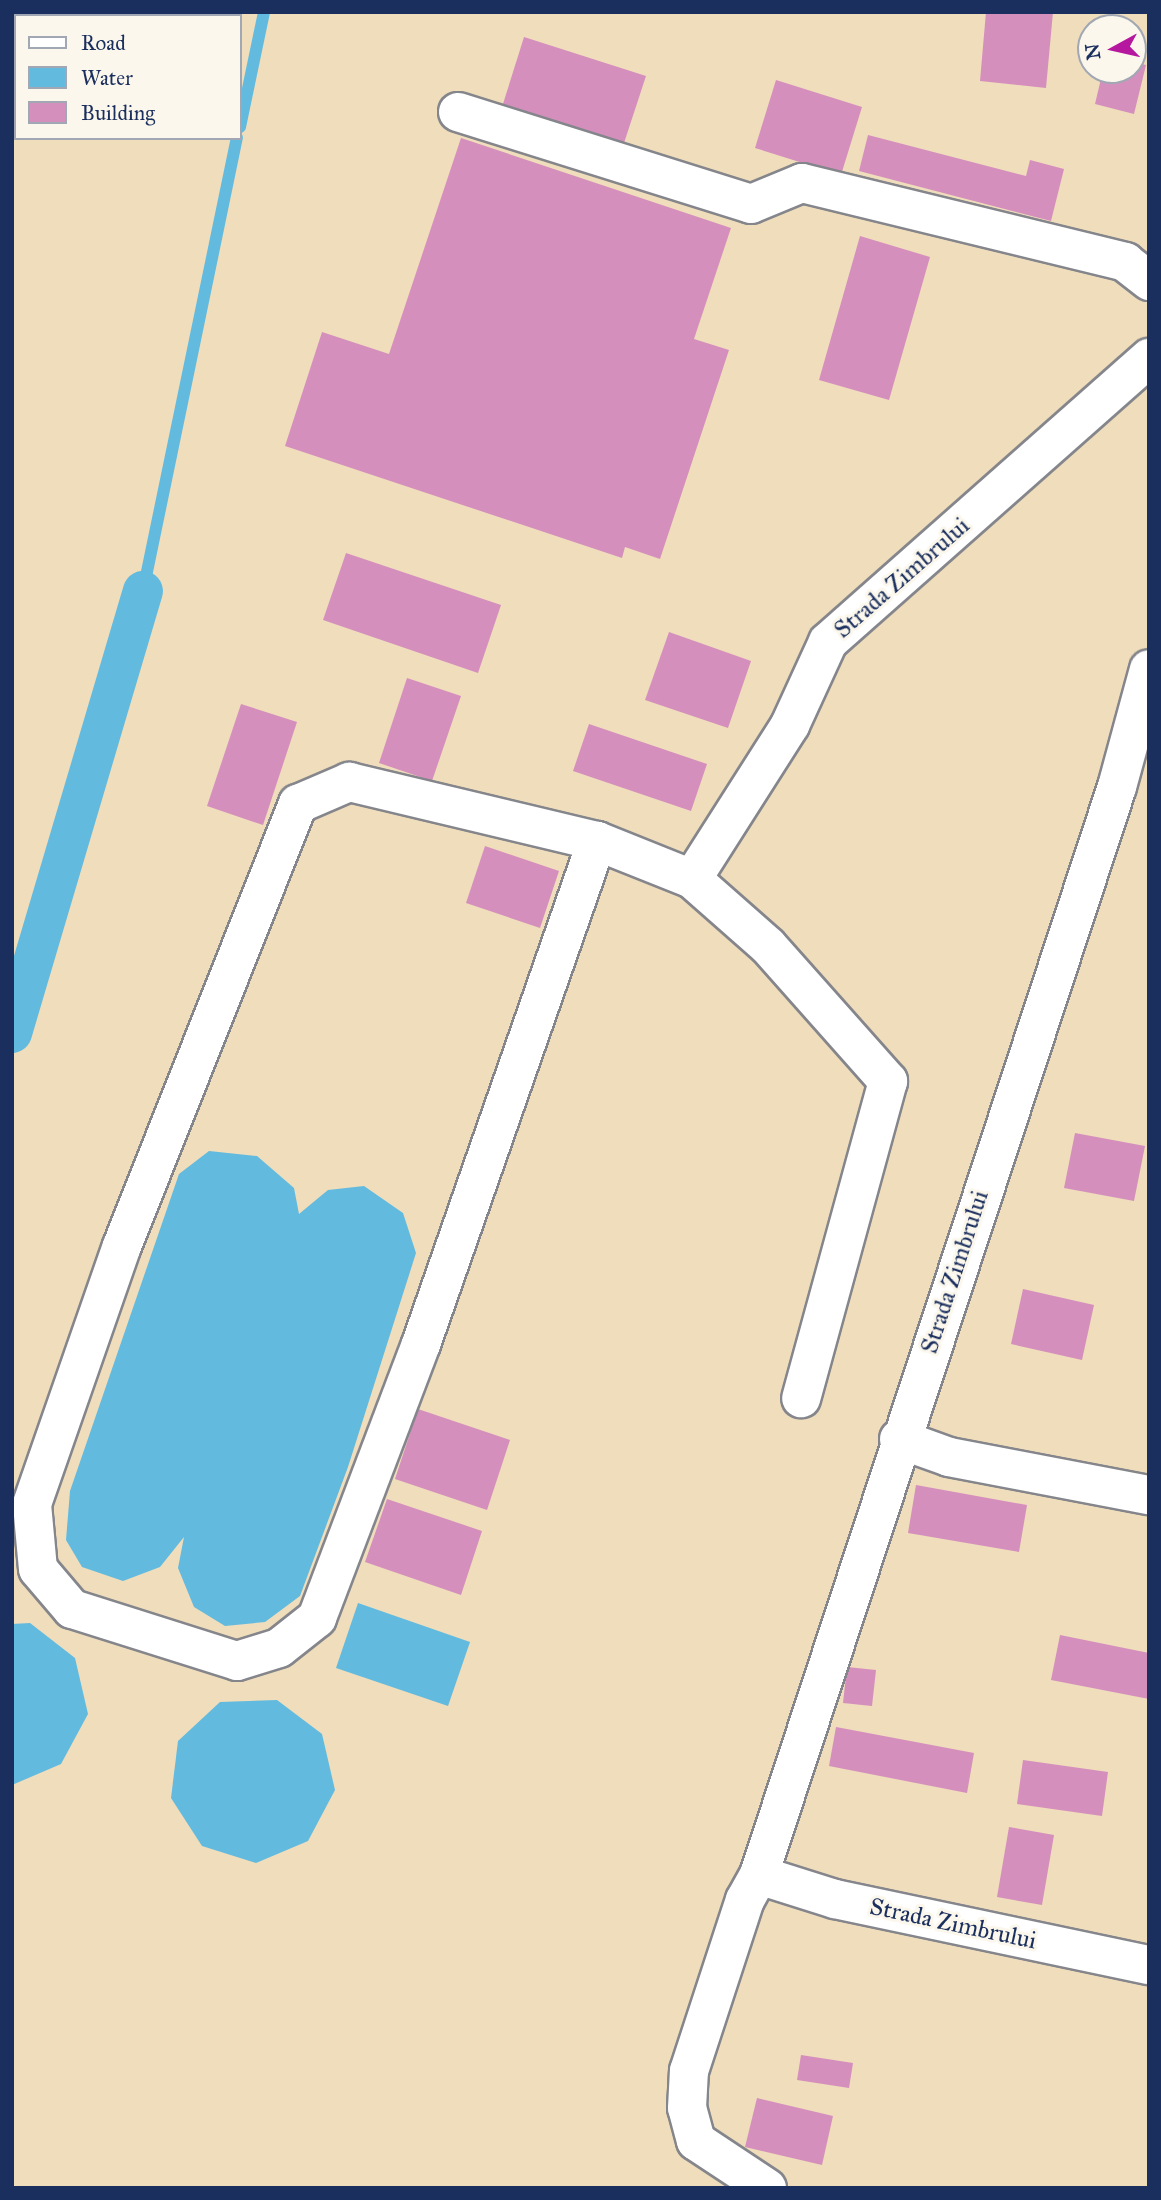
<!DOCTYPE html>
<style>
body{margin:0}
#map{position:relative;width:1161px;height:2200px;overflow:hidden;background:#efddbb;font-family:"IM FELL Great Primer",serif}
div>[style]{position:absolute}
.water>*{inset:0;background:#62badf}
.stream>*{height:12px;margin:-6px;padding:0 6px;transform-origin:6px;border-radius:6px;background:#62badf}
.canal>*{height:40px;margin:-20px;padding:0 20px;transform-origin:20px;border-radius:20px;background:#62badf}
.building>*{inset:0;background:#d58fbd}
.roads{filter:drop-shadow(2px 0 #85868c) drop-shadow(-2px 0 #85868c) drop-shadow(0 2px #85868c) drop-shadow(0 -2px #85868c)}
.minor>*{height:38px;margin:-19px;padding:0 19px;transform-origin:19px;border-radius:19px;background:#fff}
span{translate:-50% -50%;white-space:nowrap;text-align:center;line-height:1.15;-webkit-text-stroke:6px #fbf7ec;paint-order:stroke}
.street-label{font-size:24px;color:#1b2f5e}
.frame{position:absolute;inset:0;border:14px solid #1b2f5e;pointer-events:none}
.legend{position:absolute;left:14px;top:14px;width:228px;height:126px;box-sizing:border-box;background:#fbf7ec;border:2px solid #a1a7b3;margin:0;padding:9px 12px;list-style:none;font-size:21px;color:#1b2f5e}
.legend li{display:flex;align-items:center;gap:14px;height:35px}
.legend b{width:35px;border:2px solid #a1a7b3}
.north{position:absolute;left:1077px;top:14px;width:70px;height:70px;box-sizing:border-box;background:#fbf7ec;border:2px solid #a1a7b3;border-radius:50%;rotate:262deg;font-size:19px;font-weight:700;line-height:28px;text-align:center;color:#1b2f5e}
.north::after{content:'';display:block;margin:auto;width:24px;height:32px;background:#b5179e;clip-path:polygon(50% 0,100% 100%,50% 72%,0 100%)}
</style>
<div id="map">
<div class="water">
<div style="clip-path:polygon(209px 1151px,257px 1156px,294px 1188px,299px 1214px,328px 1190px,364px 1186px,403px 1213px,416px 1253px,348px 1467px,300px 1596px,265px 1622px,225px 1626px,194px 1607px,178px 1568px,184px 1537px,160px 1567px,123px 1581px,82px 1567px,66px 1540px,70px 1491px,179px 1174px)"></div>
<div style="clip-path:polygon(358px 1603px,470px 1642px,448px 1706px,336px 1668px)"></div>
<div style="clip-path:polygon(30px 1623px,75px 1658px,88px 1714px,61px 1764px,12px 1785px,12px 1624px)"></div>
<div style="clip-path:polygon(277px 1700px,322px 1734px,335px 1790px,308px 1841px,256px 1863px,202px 1846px,171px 1798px,178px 1741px,220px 1702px)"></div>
</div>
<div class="stream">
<div style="left:240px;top:127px;width:117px;rotate:-78.2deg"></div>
<div style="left:143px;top:591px;width:463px;rotate:-78.3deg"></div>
</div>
<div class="canal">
<div style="left:12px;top:1033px;width:461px;rotate:-73.5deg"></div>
</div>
<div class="building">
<div style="clip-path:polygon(47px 12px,106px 12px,47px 16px)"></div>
<div style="clip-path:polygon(986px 12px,1053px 12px,1046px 88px,980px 81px)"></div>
<div style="clip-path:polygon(524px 37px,646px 76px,624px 143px,503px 104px)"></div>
<div style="clip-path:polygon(1133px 62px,1146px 65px,1134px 114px,1095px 104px,1103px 70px,1133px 70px)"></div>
<div style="clip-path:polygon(776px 80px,862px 107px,841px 175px,755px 148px)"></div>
<div style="clip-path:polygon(868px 135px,1026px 176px,1030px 160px,1064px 169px,1051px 221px,859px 171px)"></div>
<div style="clip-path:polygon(461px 138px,731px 228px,694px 339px,729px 350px,660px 559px,625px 547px,622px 558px,285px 446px,322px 332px,389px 354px)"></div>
<div style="clip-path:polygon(860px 236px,930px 257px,889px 400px,819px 380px)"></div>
<div style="clip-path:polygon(346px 553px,501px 605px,478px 673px,323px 620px)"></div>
<div style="clip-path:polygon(669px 632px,751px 661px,728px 728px,645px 700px)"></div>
<div style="clip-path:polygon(407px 678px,461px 696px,432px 781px,379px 763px)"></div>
<div style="clip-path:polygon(241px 704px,297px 722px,263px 825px,207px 806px)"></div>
<div style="clip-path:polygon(589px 724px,707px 764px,691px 811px,573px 771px)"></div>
<div style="clip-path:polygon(485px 846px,559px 871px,540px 928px,466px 903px)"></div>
<div style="clip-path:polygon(1075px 1133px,1145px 1146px,1134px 1201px,1064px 1188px)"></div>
<div style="clip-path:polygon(1023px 1289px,1094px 1305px,1082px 1360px,1011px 1344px)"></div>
<div style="clip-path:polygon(418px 1409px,510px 1440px,487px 1510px,395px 1479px)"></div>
<div style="clip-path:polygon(916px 1485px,1027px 1505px,1019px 1552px,908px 1533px)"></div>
<div style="clip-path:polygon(387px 1499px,482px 1531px,461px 1595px,365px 1562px)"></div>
<div style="clip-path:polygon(1060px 1635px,1149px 1653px,1149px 1699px,1051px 1680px)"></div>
<div style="clip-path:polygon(847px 1667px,876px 1670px,872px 1706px,843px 1703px)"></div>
<div style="clip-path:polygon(836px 1727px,974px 1753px,967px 1793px,829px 1766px)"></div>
<div style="clip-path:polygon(1023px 1760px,1108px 1772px,1102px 1816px,1017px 1804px)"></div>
<div style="clip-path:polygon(1009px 1827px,1054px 1835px,1042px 1905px,997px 1897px)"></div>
<div style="clip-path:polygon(801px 2055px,853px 2063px,849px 2088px,797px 2080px)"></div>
<div style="clip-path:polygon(757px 2098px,833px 2116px,822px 2165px,745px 2147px)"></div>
</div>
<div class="roads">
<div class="minor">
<div style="left:458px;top:112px;width:307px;rotate:17.4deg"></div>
<div style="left:751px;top:204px;width:55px;rotate:-22.4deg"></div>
<div style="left:802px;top:183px;width:333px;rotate:13.7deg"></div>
<div style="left:1125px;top:262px;width:31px;rotate:38deg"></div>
<div style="left:349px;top:782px;width:255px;rotate:13.4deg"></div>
<div style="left:597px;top:841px;width:533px;rotate:109.28deg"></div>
<div style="left:421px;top:1344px;width:293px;rotate:110.8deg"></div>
<div style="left:317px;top:1618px;width:48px;rotate:141.7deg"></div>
<div style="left:279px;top:1648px;width:44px;rotate:162.8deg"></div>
<div style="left:237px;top:1661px;width:173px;rotate:-162.5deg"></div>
<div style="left:72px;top:1609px;width:52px;rotate:-130.4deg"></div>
<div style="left:38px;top:1569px;width:65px;rotate:-95.3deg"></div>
<div style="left:32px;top:1504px;width:273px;rotate:-70.8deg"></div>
<div style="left:122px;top:1246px;width:476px;rotate:-68.3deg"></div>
<div style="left:298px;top:804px;width:56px;rotate:-23.3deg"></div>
<div style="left:597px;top:841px;width:102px;rotate:21.8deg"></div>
<div style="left:692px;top:879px;width:101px;rotate:41.4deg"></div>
<div style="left:768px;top:946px;width:181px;rotate:48.4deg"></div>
<div style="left:888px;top:1081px;width:329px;rotate:105.3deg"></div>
<div style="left:692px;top:879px;width:183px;rotate:-57.5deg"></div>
<div style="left:790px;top:725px;width:91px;rotate:-65.4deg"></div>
<div style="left:828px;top:642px;width:429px;rotate:-41.5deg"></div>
<div style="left:899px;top:1439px;width:53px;rotate:19.8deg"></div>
<div style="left:949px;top:1457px;width:204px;rotate:10.8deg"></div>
<div style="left:759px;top:1875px;width:80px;rotate:17.5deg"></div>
<div style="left:835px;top:1899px;width:321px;rotate:11.9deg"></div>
<div style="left:767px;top:2188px;width:85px;rotate:-146.5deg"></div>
<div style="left:696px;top:2141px;width:34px;rotate:-105deg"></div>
<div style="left:687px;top:2108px;width:37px;rotate:-87deg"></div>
<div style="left:689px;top:2071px;width:180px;rotate:-71.9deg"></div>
<div style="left:745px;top:1900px;width:29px;rotate:-61deg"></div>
<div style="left:759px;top:1875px;width:1145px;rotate:-71.79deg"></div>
<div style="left:1117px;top:787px;width:122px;rotate:-74.8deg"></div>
</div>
</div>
<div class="street-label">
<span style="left:902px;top:578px;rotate:-41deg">Strada Zimbrului</span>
<span style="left:955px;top:1272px;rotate:-72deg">Strada Zimbrului</span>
<span style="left:953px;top:1924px;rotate:12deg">Strada Zimbrului</span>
</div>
<div class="frame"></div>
<ul class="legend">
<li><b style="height:9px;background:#fff"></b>Road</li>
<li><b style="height:19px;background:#62badf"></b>Water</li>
<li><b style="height:19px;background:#d58fbd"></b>Building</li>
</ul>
<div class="north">N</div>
</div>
